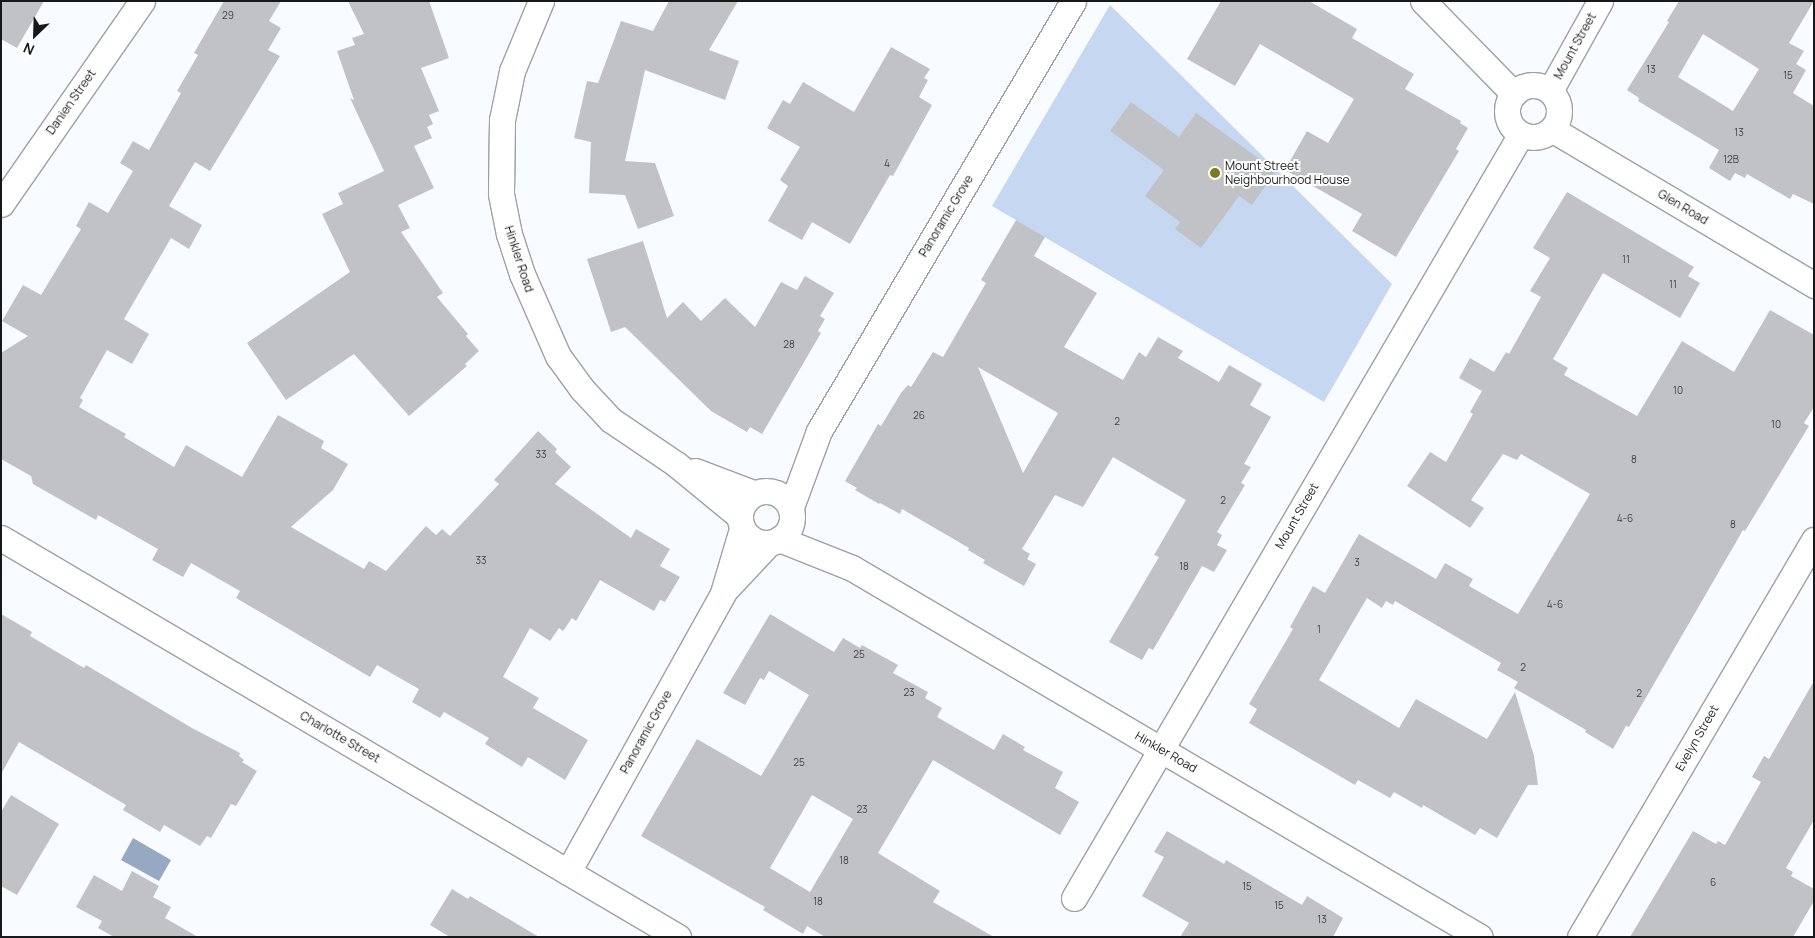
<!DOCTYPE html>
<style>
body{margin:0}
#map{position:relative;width:1815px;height:938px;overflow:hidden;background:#f8fbff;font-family:Manrope,sans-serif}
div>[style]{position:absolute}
.green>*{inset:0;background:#c5d7f1}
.water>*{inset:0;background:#97a9c2}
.building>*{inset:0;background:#c0c2c6}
.roads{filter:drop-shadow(1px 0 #9ea1a4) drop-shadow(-1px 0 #9ea1a4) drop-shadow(0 1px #9ea1a4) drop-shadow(0 -1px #9ea1a4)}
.street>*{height:25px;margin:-12.5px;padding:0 12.5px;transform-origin:12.5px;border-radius:12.5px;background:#fff}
.street>.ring{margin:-12.5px;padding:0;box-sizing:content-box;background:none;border:25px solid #fff;border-radius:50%}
.dots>*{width:14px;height:14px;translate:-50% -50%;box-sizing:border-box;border:2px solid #fff;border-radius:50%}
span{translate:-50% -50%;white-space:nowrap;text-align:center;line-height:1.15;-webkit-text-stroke:4px #fff;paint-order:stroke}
.number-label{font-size:10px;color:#414244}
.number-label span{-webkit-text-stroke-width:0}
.street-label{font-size:12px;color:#171819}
.poi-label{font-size:12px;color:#171819}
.left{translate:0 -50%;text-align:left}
.frame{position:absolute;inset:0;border:2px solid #171819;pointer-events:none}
.north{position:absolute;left:10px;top:10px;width:50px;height:50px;-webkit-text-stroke:4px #fff;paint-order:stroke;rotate:204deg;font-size:14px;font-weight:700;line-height:20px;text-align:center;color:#171819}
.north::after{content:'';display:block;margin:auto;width:18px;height:22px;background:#171819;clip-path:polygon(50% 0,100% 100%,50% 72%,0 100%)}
</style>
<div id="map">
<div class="green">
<div style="clip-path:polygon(1110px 5px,1392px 284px,1324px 402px,992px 206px)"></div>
</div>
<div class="water">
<div style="clip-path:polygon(133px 838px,171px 860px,159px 881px,121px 860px)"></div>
</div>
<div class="building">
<div style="clip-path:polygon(1px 1px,44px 1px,17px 48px,1px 39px)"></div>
<div style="clip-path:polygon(224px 1px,281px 1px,269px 21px,281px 28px,268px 50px,280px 56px,210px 171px,195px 162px,169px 206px,202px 225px,189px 249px,171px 238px,124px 319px,149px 334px,132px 364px,107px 350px,80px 398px,83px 400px,79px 407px,126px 434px,124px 437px,174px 467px,186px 445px,242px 477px,278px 415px,324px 441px,321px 448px,348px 464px,333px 490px,291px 527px,364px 569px,369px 561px,386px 571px,426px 526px,436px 535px,442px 529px,450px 536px,499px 484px,494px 480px,538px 431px,557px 449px,555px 452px,571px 467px,555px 484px,631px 538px,636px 529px,670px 549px,660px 566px,680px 577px,665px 602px,660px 600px,654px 611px,600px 580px,576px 621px,572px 618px,563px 631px,559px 628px,550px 641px,530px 628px,503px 677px,539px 698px,533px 708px,588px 740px,565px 780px,528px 757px,522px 767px,485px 744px,489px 738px,444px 712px,440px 718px,412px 702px,419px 689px,377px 665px,370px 677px,236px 598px,240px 591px,191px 563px,183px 577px,152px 560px,158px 549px,98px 515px,96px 520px,33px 484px,31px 476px,1px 459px,1px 353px,28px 336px,2px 321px,23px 285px,41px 295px,81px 229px,76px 226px,89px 202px,108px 213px,133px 171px,120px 163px,133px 141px,149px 150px,181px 93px,177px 91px,198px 55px,194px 53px)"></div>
<div style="clip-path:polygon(348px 1px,429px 1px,449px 58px,421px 68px,439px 111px,429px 115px,433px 124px,427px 127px,432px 138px,414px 146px,434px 188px,398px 205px,410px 228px,401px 232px,443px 293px,437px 297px,468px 334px,466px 336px,479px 351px,465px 364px,467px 366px,409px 416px,354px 354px,286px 400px,247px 343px,350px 272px,322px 214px,343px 204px,338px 193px,384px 171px,350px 98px,354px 100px,337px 51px,355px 45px,352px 38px,364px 34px)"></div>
<div style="clip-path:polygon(669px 1px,738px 1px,709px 50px,739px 61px,725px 100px,645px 70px,625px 161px,655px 163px,674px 216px,638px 229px,625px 195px,589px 193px,591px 142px,574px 138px,587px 81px,598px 83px,621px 21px,653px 31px)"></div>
<div style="clip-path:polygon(1221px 1px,1309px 1px,1357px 29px,1352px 38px,1414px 74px,1405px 89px,1461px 121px,1460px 123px,1468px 128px,1456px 149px,1459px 151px,1396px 257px,1352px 231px,1362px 214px,1285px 170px,1307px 131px,1328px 143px,1354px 99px,1260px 44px,1235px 86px,1187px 59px)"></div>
<div style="clip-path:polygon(evenodd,1679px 1px,1814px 1px,1789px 43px,1804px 51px,1796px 64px,1806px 70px,1793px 93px,1814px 106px,1814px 204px,1793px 194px,1790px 199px,1747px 174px,1745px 178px,1735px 173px,1730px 181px,1709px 168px,1719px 150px,1638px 101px,1639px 98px,1627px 90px,1669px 22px,1667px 21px,1679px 1px,1703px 34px,1759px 69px,1733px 111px,1678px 77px,1703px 34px)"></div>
<div style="clip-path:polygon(891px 47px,930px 69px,924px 78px,928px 80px,919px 97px,932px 105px,893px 176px,890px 175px,850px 244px,812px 222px,802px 240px,768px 221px,788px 186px,780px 180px,800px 147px,767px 128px,783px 100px,790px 104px,803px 82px,854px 112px)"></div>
<div style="clip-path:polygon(1131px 102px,1179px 137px,1196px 113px,1276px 171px,1252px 205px,1239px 196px,1201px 248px,1175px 229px,1180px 222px,1145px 196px,1164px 170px,1110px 131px)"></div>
<div style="clip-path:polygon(1567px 192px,1694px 267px,1688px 276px,1700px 283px,1680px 318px,1603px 273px,1553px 359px,1568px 368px,1564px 375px,1637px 416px,1682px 341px,1734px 372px,1770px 310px,1814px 335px,1814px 407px,1804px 423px,1809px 426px,1745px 531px,1743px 530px,1629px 727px,1626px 726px,1613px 749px,1585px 732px,1586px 730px,1514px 688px,1518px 682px,1497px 670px,1501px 663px,1395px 601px,1393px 605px,1386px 601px,1382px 608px,1367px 598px,1319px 680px,1399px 728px,1416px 699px,1487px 739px,1515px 692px,1534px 756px,1538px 785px,1528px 785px,1497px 838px,1480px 828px,1475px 835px,1423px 805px,1422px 808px,1394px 792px,1390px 798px,1358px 780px,1355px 785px,1249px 723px,1257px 709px,1249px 704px,1293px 629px,1290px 627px,1313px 586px,1325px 593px,1359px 534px,1436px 579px,1445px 563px,1473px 579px,1469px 586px,1518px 614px,1590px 494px,1521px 454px,1517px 460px,1503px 454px,1471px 500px,1484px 508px,1470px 528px,1407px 486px,1430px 452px,1446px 462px,1473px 414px,1470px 412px,1482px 391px,1459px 378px,1470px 358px,1494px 372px,1506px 352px,1509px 354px,1541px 297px,1530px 291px,1550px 258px,1533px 248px)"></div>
<div style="clip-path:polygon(evenodd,1016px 220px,1045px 237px,1034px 256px,1097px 293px,1064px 347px,1123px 380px,1139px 352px,1146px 357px,1158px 337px,1183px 351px,1178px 358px,1219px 382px,1229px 365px,1262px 384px,1250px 405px,1271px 417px,1244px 464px,1251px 467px,1241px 483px,1245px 485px,1217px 532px,1222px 535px,1217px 545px,1227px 550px,1214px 572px,1202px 566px,1153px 650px,1149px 648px,1142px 660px,1109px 642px,1159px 557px,1154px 555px,1186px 500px,1113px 457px,1083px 507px,1055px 495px,1022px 549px,1030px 554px,1027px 559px,1036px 564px,1024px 586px,983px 563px,985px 560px,968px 550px,969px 548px,902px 509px,900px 514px,880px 503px,879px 504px,855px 490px,857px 488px,845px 481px,878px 424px,881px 426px,901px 393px,908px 385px,911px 387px,933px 352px,943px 357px,986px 283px,981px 280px,1016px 220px,978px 367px,1058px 413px,1023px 473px,978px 367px)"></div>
<div style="clip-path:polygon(643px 241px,667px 318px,683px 302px,701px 321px,725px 298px,755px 327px,781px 282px,797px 290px,805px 276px,834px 293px,820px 316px,825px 319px,818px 331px,821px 333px,762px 434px,750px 427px,747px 432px,711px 411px,625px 327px,611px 332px,587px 259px)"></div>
<div style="clip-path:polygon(1px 614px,32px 632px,30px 636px,84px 668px,86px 665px,192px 728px,240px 753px,239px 756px,244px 760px,242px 762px,257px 771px,236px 806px,231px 804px,211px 838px,207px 836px,200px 846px,164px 825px,160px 832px,123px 810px,126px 805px,19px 742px,1px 774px)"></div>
<div style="clip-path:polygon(evenodd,770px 614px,834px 652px,843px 638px,860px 648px,862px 645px,898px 665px,893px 673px,928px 692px,925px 698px,942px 708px,937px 717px,994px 750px,1003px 734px,1025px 747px,1023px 750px,1063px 772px,1055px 788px,1079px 802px,1060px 835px,933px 760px,878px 853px,940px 891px,933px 902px,994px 937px,825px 937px,807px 926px,803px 934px,763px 910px,765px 907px,641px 836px,697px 739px,761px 776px,809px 695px,769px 671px,764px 680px,760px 678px,745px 705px,723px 693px,770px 614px,812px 795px,853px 819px,810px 892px,770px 868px,812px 795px)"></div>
<div style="clip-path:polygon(1814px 681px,1814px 820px,1786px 868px,1793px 872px,1791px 876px,1814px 889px,1814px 901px,1793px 937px,1630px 937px,1693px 831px,1716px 844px,1718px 841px,1725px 845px,1761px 782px,1752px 777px,1764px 756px,1769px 759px)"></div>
<div style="clip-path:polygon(11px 795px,59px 824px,17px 895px,1px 886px,1px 812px)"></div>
<div style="clip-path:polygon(1167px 831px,1224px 864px,1226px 860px,1302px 905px,1307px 896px,1343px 918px,1333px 937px,1180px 937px,1189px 923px,1142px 896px,1164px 857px,1154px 852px)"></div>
<div style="clip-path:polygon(132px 871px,159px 886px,153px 897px,171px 907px,165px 918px,198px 937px,114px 937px,98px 928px,102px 921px,76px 907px,94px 875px,122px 891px)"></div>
<div style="clip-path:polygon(452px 889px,468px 899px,470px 896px,539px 937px,450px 937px,430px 925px)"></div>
</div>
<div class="roads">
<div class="street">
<div style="left:541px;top:1px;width:76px;rotate:112.5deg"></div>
<div style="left:512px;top:71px;width:50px;rotate:101.5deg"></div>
<div style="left:502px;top:120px;width:74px;rotate:90.8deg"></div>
<div style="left:501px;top:194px;width:41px;rotate:78.7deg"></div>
<div style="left:509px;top:234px;width:42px;rotate:72deg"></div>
<div style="left:522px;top:274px;width:90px;rotate:66.3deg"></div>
<div style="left:558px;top:356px;width:41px;rotate:54deg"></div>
<div style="left:582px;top:389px;width:42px;rotate:46.9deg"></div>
<div style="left:611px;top:420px;width:78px;rotate:34.1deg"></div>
<div style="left:676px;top:464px;width:82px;rotate:39.5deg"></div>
<div style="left:1423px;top:1px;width:130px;rotate:45.6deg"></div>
<div class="ring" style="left:1507px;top:85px;width:27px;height:27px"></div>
<div style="left:1550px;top:91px;width:103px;rotate:-60.9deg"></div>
<div style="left:1553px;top:130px;width:304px;rotate:30.7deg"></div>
<div style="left:1px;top:204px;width:247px;rotate:-55.2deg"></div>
<div style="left:695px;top:471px;width:62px;rotate:20.8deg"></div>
<div class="ring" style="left:740px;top:491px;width:27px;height:27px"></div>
<div style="left:791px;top:507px;width:81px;rotate:-69.8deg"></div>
<div style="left:819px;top:431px;width:499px;rotate:-59.4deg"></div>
<div style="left:1px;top:538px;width:786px;rotate:30.51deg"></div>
<div style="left:779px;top:539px;width:79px;rotate:21.7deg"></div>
<div style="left:852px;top:568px;width:728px;rotate:30.44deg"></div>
<div style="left:726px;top:589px;width:63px;rotate:-46.9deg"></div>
<div style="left:568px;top:872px;width:319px;rotate:-60.9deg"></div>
<div style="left:723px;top:593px;width:67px;rotate:-73.5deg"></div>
<div style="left:1074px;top:898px;width:885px;rotate:-59.67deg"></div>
<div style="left:1580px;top:937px;width:461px;rotate:-59.5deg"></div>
</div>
</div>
<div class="dots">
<div style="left:1215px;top:173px;background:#7f791f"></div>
</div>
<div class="number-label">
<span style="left:228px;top:16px">29</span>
<span style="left:1651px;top:70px">13</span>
<span style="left:1788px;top:76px">15</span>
<span style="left:1739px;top:133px">13</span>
<span style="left:1731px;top:160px">12B</span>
<span style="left:887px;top:164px">4</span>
<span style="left:1626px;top:260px">11</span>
<span style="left:1673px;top:285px">11</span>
<span style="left:789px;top:345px">28</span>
<span style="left:1678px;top:391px">10</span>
<span style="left:919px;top:416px">26</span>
<span style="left:1117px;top:422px">2</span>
<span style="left:1776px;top:425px">10</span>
<span style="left:541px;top:455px">33</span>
<span style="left:1634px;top:460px">8</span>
<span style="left:1223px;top:501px">2</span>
<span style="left:1625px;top:519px">4-6</span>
<span style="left:1733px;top:525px">8</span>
<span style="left:481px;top:561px">33</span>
<span style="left:1357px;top:563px">3</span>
<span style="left:1184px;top:567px">18</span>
<span style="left:1555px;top:605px">4-6</span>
<span style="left:1319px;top:630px">1</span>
<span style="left:859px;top:655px">25</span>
<span style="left:1523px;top:668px">2</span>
<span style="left:909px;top:693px">23</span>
<span style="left:1639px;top:694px">2</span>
<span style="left:799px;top:763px">25</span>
<span style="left:862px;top:810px">23</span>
<span style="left:844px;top:861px">18</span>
<span style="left:1713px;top:883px">6</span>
<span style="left:1247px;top:887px">15</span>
<span style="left:818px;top:902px">18</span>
<span style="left:1279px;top:906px">15</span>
<span style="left:1322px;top:920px">13</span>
</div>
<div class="street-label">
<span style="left:1575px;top:46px;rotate:-61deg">Mount Street</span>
<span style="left:71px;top:102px;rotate:-55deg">Danien Street</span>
<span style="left:1683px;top:207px;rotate:31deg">Glen Road</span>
<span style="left:946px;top:216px;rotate:-59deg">Panoramic Grove</span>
<span style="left:519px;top:259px;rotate:72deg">Hinkler Road</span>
<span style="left:1297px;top:516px;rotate:-60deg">Mount Street</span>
<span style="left:646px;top:732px;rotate:-61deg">Panoramic Grove</span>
<span style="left:340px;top:737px;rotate:30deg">Charlotte Street</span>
<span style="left:1697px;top:738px;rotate:-60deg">Evelyn Street</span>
<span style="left:1166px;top:752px;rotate:30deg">Hinkler Road</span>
</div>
<div class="poi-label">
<span class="left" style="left:1225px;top:173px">Mount Street<br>Neighbourhood House</span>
</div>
<div class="frame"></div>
<div class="north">N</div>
</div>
